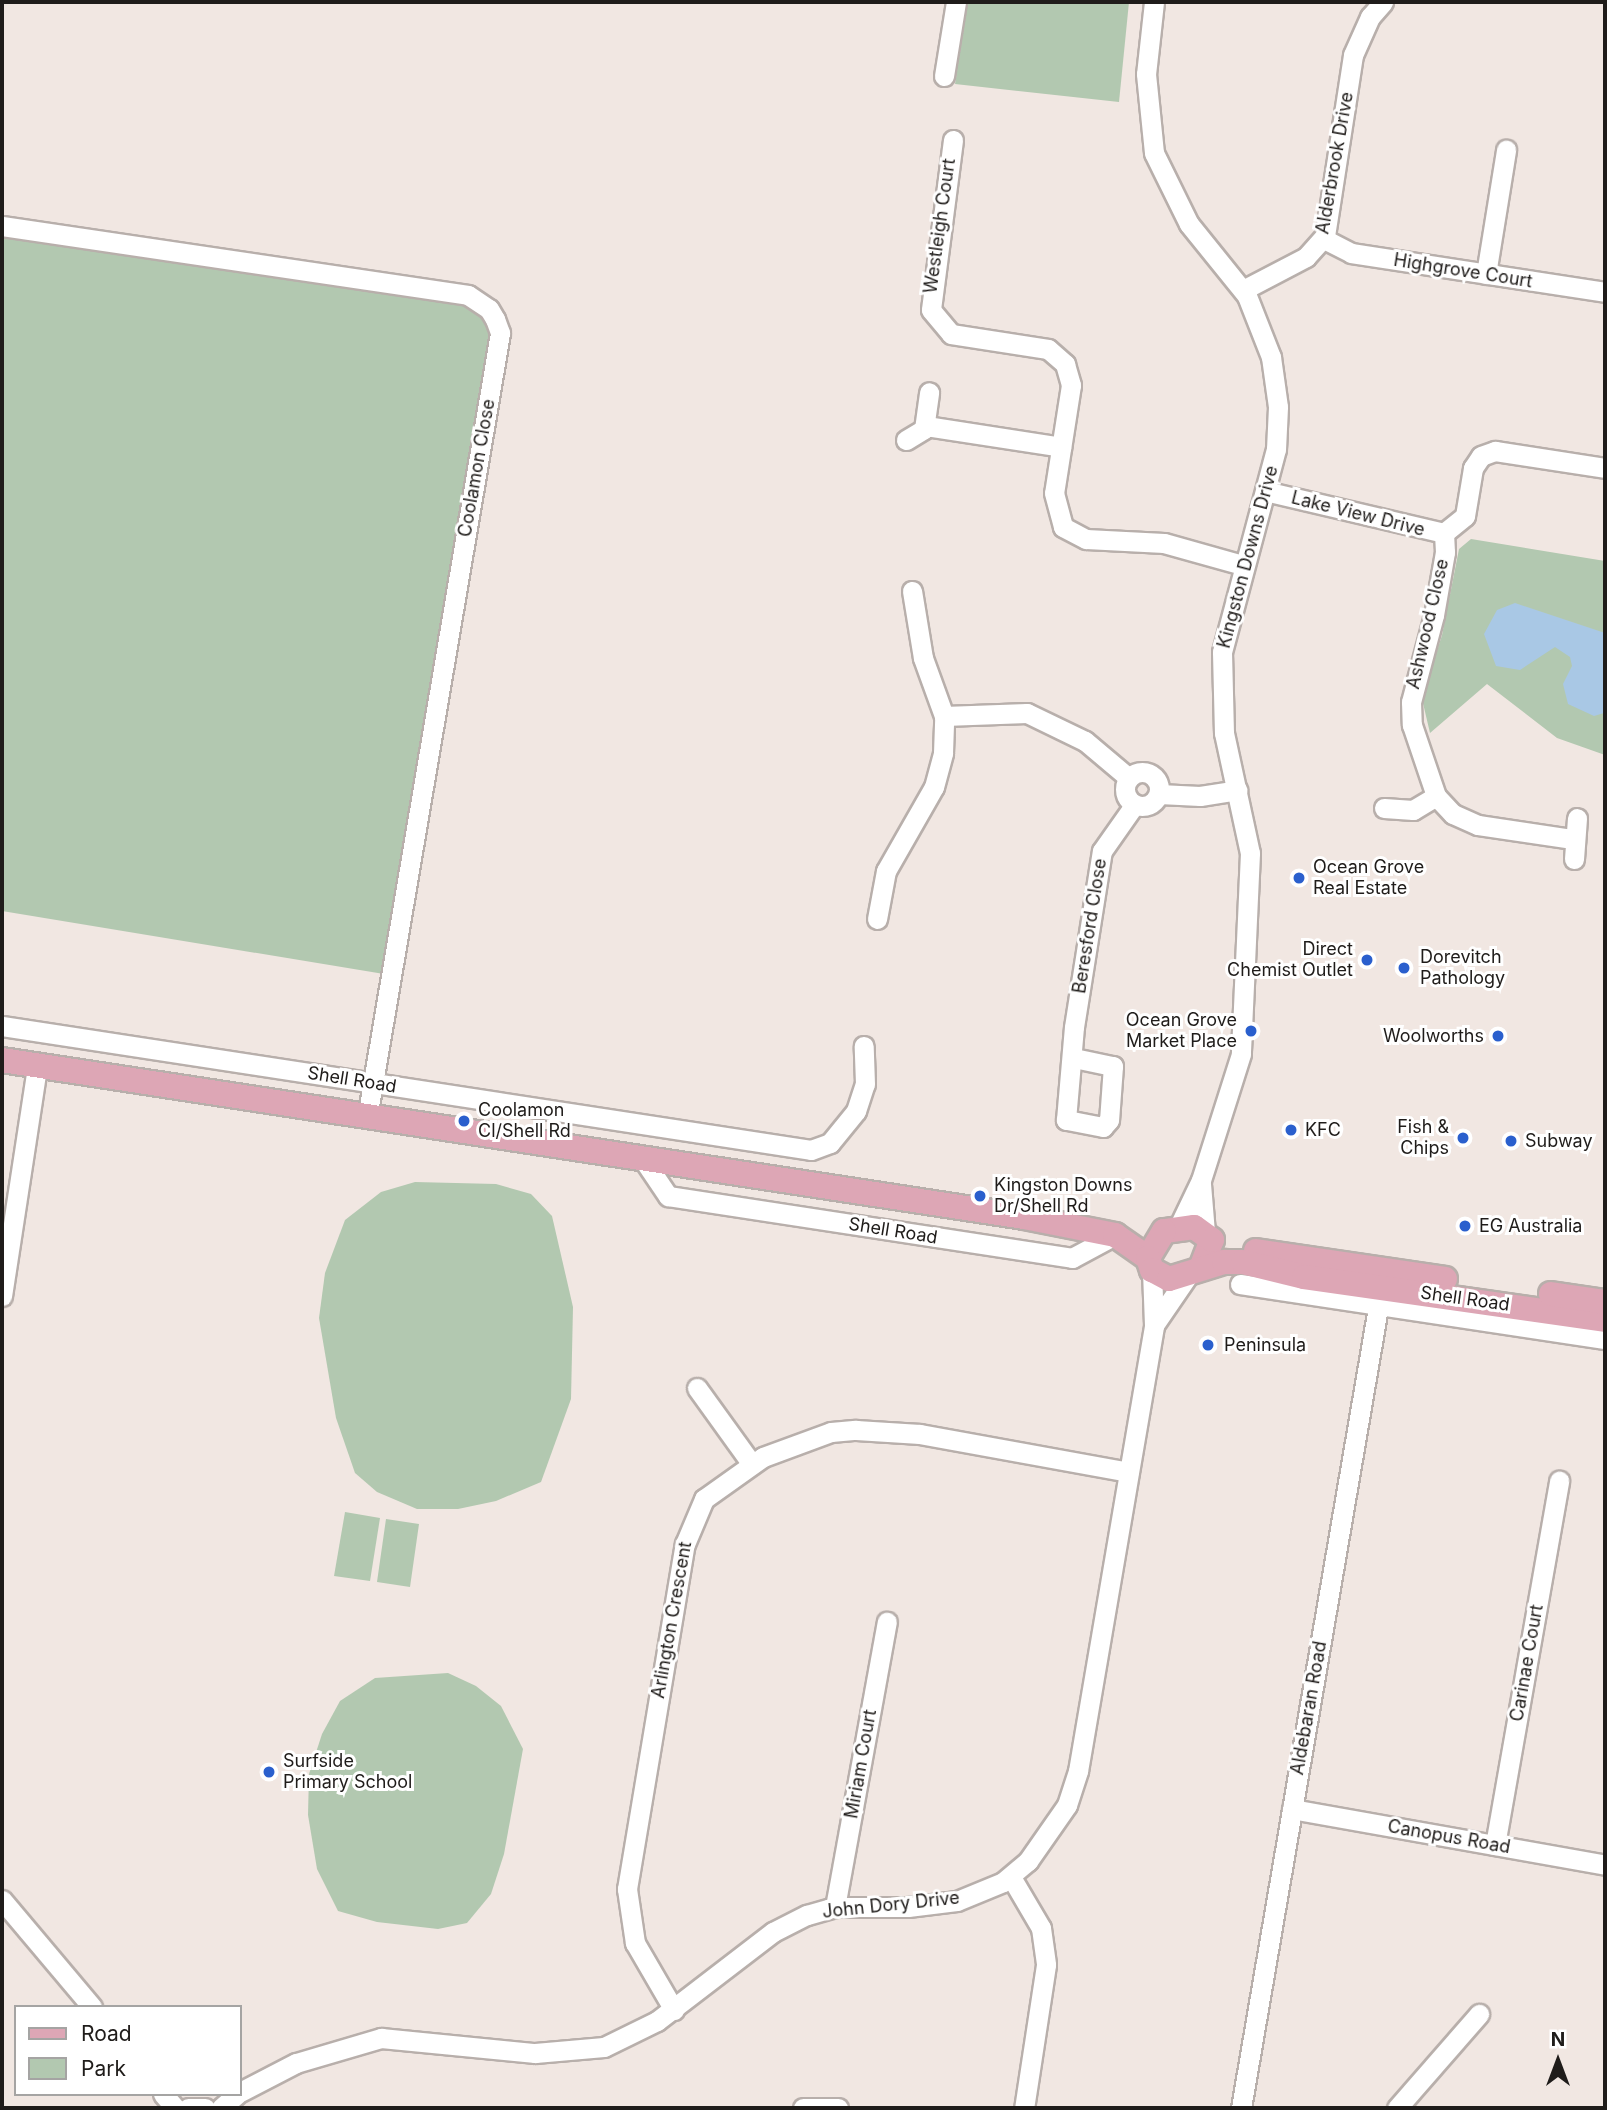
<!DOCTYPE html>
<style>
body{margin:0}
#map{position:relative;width:1607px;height:2110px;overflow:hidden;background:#f1e7e2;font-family:Inter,sans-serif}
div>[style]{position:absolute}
.green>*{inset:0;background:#b2c8b0}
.water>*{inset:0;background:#a9c8e5}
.roads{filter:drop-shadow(2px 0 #b8afab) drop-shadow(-2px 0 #b8afab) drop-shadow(0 2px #b8afab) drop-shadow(0 -2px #b8afab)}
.minor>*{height:19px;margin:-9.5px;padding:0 9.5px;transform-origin:9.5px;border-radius:9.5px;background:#fff}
.minor>.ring{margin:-9.5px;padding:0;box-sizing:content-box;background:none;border:19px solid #fff;border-radius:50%}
.major>*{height:24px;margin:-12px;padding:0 12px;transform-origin:12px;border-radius:12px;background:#dda6b5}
.dots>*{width:19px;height:19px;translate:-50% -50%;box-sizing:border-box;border:4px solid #fff;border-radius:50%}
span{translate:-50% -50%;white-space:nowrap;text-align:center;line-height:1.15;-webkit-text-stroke:6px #fff;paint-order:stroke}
.street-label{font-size:18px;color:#1f1c1a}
.poi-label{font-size:18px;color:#1f1c1a}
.left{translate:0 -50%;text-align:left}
.right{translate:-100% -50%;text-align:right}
.frame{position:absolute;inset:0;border:4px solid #1f1c1a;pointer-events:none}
.legend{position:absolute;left:14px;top:2005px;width:228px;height:91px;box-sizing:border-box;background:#fff;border:2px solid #a5a4a3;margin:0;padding:9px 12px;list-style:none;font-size:21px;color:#1f1c1a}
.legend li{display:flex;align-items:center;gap:14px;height:35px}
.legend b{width:35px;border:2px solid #a5a4a3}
.north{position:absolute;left:1523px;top:2026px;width:70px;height:70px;-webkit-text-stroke:5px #fff;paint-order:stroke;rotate:0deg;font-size:19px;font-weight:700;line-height:28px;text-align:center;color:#1f1c1a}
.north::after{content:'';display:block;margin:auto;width:24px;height:32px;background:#1f1c1a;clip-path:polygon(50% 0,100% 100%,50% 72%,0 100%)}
</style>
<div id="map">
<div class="green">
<div style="clip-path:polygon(968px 2px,1129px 2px,1119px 102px,955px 84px)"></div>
<div style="clip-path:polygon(2px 235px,468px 295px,500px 333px,390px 975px,2px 911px)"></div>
<div style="clip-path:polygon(1471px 539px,1605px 561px,1605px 755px,1557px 738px,1487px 684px,1430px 733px,1422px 699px,1442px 635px,1459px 549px)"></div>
<div style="clip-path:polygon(415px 1182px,496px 1184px,531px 1194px,552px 1216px,573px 1307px,571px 1399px,541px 1482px,496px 1501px,458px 1509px,417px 1509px,377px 1492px,355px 1473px,336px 1418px,319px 1318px,325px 1273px,345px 1220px,381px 1192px)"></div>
<div style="clip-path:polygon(345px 1512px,380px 1518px,370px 1581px,334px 1576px)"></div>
<div style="clip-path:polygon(386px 1519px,419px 1524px,410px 1587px,377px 1582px)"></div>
<div style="clip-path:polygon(448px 1673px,476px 1686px,501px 1706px,523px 1749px,504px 1854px,491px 1894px,467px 1923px,438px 1929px,377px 1922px,338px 1911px,317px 1869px,308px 1815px,309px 1774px,322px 1734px,340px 1701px,375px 1678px)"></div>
</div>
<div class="water">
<div style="clip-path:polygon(1515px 603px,1605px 633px,1604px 713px,1594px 716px,1568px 704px,1563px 684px,1572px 666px,1570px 657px,1555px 647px,1520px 670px,1496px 666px,1484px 634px,1497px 610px)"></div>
</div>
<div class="roads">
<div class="minor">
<div style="left:1154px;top:2px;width:72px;rotate:96.3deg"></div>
<div style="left:1146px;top:74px;width:79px;rotate:84.2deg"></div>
<div style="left:1154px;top:153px;width:79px;rotate:63.8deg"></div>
<div style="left:1189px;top:224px;width:92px;rotate:51.1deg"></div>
<div style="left:1247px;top:296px;width:66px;rotate:68.5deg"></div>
<div style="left:1271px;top:357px;width:50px;rotate:82deg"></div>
<div style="left:1278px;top:407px;width:42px;rotate:92.7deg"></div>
<div style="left:1276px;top:449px;width:210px;rotate:104.9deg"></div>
<div style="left:1222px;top:652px;width:81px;rotate:88.6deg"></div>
<div style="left:1224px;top:733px;width:123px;rotate:77.8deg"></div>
<div style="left:1250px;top:853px;width:201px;rotate:92.6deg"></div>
<div style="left:1241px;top:1054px;width:132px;rotate:107.6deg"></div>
<div style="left:1201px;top:1180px;width:51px;rotate:115.6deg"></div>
<div style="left:944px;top:76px;width:75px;rotate:-80.8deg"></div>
<div style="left:953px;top:140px;width:171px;rotate:97.4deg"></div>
<div style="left:931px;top:310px;width:31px;rotate:50deg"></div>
<div style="left:951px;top:334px;width:98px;rotate:8.8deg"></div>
<div style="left:1048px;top:349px;width:23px;rotate:41deg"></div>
<div style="left:1065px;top:364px;width:22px;rotate:74deg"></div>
<div style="left:1071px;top:385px;width:109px;rotate:98.9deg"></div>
<div style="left:1054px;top:493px;width:35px;rotate:75deg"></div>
<div style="left:1063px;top:527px;width:26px;rotate:28deg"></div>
<div style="left:1086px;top:539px;width:78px;rotate:2.9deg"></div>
<div style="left:1164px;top:543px;width:82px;rotate:15.6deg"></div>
<div style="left:2px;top:226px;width:471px;rotate:8.4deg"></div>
<div style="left:468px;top:295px;width:25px;rotate:34deg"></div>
<div style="left:489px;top:309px;width:12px;rotate:59deg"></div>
<div style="left:495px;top:319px;width:15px;rotate:70deg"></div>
<div style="left:500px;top:333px;width:796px;rotate:99.62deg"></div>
<div style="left:1324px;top:239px;width:30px;rotate:27deg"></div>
<div style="left:1351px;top:253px;width:257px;rotate:8.7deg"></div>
<div style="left:1486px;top:274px;width:126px;rotate:-80.8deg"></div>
<div style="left:1243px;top:290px;width:71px;rotate:-27.6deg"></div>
<div style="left:1306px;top:257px;width:28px;rotate:-48deg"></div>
<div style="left:1325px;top:236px;width:183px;rotate:-81.2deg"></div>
<div style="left:1353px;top:55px;width:42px;rotate:-65.9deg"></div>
<div style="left:1370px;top:17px;width:20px;rotate:-49deg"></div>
<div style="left:926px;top:426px;width:137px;rotate:8.8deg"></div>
<div style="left:906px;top:440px;width:21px;rotate:-31deg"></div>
<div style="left:924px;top:429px;width:37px;rotate:-82deg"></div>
<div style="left:1265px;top:491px;width:184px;rotate:13.2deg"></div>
<div style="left:1444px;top:533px;width:27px;rotate:-39deg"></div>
<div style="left:1465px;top:516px;width:49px;rotate:-80.5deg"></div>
<div style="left:1473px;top:468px;width:14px;rotate:-56deg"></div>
<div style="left:1481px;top:456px;width:15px;rotate:-20deg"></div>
<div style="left:1495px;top:451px;width:111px;rotate:8.8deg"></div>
<div style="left:1444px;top:533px;width:19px;rotate:87deg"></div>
<div style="left:1445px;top:552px;width:64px;rotate:99.9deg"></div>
<div style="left:1434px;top:615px;width:90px;rotate:104.8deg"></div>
<div style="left:1411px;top:702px;width:23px;rotate:88deg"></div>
<div style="left:1412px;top:725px;width:75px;rotate:71.3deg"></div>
<div style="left:1436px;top:796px;width:25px;rotate:47deg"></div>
<div style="left:1453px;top:814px;width:27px;rotate:24deg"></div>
<div style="left:1478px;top:825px;width:96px;rotate:8.4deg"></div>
<div style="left:944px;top:716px;width:83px;rotate:-2.1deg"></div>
<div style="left:1027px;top:713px;width:64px;rotate:25.8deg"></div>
<div style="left:1085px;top:741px;width:57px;rotate:40.1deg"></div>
<div class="ring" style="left:1125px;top:772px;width:15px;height:15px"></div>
<div style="left:1159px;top:794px;width:41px;rotate:2.8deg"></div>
<div style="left:1200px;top:796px;width:38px;rotate:-9deg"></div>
<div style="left:1384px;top:808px;width:29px;rotate:4deg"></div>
<div style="left:1413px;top:810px;width:27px;rotate:-31deg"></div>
<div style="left:1574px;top:859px;width:41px;rotate:-85.8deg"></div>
<div style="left:877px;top:919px;width:49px;rotate:-79.4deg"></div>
<div style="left:886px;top:871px;width:97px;rotate:-60.3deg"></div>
<div style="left:934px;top:787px;width:35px;rotate:-75deg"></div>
<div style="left:943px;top:753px;width:37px;rotate:-88deg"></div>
<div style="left:944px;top:716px;width:62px;rotate:-109.9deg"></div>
<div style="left:923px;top:658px;width:68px;rotate:-99.3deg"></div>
<div style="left:2px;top:1026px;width:818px;rotate:8.71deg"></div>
<div style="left:811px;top:1150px;width:20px;rotate:-20deg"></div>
<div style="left:830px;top:1143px;width:41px;rotate:-50.9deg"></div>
<div style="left:856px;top:1111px;width:28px;rotate:-72deg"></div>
<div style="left:865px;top:1084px;width:38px;rotate:-92deg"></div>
<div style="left:1074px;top:1058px;width:40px;rotate:12deg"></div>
<div style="left:1113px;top:1066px;width:54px;rotate:94.2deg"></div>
<div style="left:1109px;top:1120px;width:9px;rotate:131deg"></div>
<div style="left:1103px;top:1127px;width:38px;rotate:-169deg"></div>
<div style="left:1066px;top:1120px;width:93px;rotate:-85.1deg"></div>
<div style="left:1074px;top:1027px;width:178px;rotate:-81deg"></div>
<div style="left:1102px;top:851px;width:57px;rotate:-54.9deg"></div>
<div style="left:643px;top:1159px;width:45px;rotate:56deg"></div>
<div style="left:668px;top:1196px;width:409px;rotate:8.7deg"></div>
<div style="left:1072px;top:1258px;width:49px;rotate:-28.1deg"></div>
<div style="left:1201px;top:1184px;width:49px;rotate:85.3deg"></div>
<div style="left:1240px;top:1284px;width:369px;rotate:8.6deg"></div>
<div style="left:2px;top:1296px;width:233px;rotate:-81.3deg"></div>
<div style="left:1154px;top:1325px;width:58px;rotate:-55.5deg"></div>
<div style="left:697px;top:1388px;width:92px;rotate:54.2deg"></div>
<div style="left:1292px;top:1809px;width:318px;rotate:10.1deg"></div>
<div style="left:1495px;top:1845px;width:370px;rotate:-80deg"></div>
<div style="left:1011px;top:1877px;width:59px;rotate:59.5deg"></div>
<div style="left:1041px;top:1928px;width:37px;rotate:82deg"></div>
<div style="left:1046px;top:1965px;width:145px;rotate:98.7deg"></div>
<div style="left:2px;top:1900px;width:140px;rotate:49.9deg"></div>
<div style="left:835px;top:1907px;width:290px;rotate:-79.7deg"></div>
<div style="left:674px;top:2010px;width:78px;rotate:-120.2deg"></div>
<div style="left:635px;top:1943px;width:55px;rotate:-98.4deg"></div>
<div style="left:627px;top:1889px;width:350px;rotate:-80.5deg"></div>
<div style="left:685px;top:1544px;width:49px;rotate:-67.1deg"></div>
<div style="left:704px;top:1499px;width:72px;rotate:-35.4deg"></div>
<div style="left:763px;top:1457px;width:72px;rotate:-20.2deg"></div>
<div style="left:831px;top:1432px;width:25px;rotate:-5deg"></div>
<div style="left:856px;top:1430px;width:64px;rotate:3.6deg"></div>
<div style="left:920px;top:1434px;width:212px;rotate:10.3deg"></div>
<div style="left:240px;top:2092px;width:63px;rotate:-27.4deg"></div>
<div style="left:296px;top:2063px;width:89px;rotate:-16.4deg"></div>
<div style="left:381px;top:2038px;width:155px;rotate:5.6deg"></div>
<div style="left:535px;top:2053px;width:69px;rotate:-5deg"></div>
<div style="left:604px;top:2047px;width:59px;rotate:-26.1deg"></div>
<div style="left:657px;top:2021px;width:146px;rotate:-37.5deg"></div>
<div style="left:773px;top:1932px;width:38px;rotate:-27deg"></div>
<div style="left:807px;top:1915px;width:29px;rotate:-16deg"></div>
<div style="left:835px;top:1907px;width:73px"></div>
<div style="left:908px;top:1907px;width:49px;rotate:-7deg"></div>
<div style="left:957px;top:1901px;width:50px;rotate:-22.4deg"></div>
<div style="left:1003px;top:1882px;width:33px;rotate:-40deg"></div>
<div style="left:1028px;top:1861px;width:68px;rotate:-55.1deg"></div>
<div style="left:1067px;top:1805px;width:36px;rotate:-72deg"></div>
<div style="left:1078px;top:1771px;width:452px;rotate:-80.3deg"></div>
<div style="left:1154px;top:1325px;width:55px;rotate:-92.1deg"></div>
<div style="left:163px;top:2094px;width:18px;rotate:49deg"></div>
<div style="left:188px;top:2108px;width:17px"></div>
<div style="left:221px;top:2108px;width:21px;rotate:-41deg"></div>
<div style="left:803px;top:2108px;width:35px"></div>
<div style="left:1241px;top:2108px;width:813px;rotate:-80.29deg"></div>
<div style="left:1397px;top:2108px;width:125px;rotate:-48.9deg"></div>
</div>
<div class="major">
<div style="left:2px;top:1060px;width:1034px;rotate:8.73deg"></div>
<div style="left:1024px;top:1217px;width:93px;rotate:11.2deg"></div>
<div style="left:1115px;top:1235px;width:40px;rotate:34.9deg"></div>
<div style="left:1256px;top:1251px;width:191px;rotate:8.4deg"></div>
<div style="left:1201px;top:1268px;width:30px;rotate:-69deg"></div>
<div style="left:1212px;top:1240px;width:22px;rotate:-144deg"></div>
<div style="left:1194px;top:1227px;width:30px;rotate:172deg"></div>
<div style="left:1164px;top:1231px;width:31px;rotate:121deg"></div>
<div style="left:1148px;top:1258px;width:13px;rotate:72deg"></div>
<div style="left:1152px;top:1270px;width:19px;rotate:28deg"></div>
<div style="left:1169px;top:1279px;width:58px;rotate:-17.2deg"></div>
<div style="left:1224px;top:1262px;width:19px"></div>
<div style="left:1243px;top:1262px;width:63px;rotate:13.8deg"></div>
<div style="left:1304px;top:1277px;width:304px;rotate:8.1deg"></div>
<div style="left:1551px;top:1294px;width:55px;rotate:8.4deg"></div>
</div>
</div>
<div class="dots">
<div style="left:1299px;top:878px;background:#2a5fcd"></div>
<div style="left:1367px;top:960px;background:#2a5fcd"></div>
<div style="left:1404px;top:968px;background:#2a5fcd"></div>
<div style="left:1251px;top:1031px;background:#2a5fcd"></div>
<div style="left:1498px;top:1036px;background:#2a5fcd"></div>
<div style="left:464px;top:1121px;background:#2a5fcd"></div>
<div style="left:1291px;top:1130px;background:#2a5fcd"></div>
<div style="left:1463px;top:1138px;background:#2a5fcd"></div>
<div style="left:1511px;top:1141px;background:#2a5fcd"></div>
<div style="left:980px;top:1196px;background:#2a5fcd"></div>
<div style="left:1465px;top:1226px;background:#2a5fcd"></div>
<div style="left:1208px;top:1345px;background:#2a5fcd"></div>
<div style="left:269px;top:1772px;background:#2a5fcd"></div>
</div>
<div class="street-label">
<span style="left:1335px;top:163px;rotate:-80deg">Alderbrook Drive</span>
<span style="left:940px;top:226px;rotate:-82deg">Westleigh Court</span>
<span style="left:1463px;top:271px;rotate:9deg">Highgrove Court</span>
<span style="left:477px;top:468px;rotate:-80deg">Coolamon Close</span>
<span style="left:1358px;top:514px;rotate:14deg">Lake View Drive</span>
<span style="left:1248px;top:557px;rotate:-75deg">Kingston Downs Drive</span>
<span style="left:1428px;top:624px;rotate:-77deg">Ashwood Close</span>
<span style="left:1090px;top:926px;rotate:-81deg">Beresford Close</span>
<span style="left:352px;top:1080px;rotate:9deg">Shell Road</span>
<span style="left:893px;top:1231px;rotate:9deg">Shell Road</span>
<span style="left:1465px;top:1299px;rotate:8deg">Shell Road</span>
<span style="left:672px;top:1620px;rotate:-80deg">Arlington Crescent</span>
<span style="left:1527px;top:1663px;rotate:-80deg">Carinae Court</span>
<span style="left:1309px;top:1708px;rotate:-80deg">Aldebaran Road</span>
<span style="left:861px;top:1764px;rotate:-80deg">Miriam Court</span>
<span style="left:1449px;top:1837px;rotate:10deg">Canopus Road</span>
<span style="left:891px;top:1905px;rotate:-6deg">John Dory Drive</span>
</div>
<div class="poi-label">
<span class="left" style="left:1313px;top:878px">Ocean Grove<br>Real Estate</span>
<span class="right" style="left:1353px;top:960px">Direct<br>Chemist Outlet</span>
<span class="left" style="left:1420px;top:968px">Dorevitch<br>Pathology</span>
<span class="right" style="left:1237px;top:1031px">Ocean Grove<br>Market Place</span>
<span class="right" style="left:1484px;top:1036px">Woolworths</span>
<span class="left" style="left:478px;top:1121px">Coolamon<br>Cl/Shell Rd</span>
<span class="right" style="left:1449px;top:1138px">Fish &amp;<br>Chips</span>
<span class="left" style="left:1305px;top:1130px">KFC</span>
<span class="left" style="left:1525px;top:1141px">Subway</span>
<span class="left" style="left:994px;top:1196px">Kingston Downs<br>Dr/Shell Rd</span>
<span class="left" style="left:1479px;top:1226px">EG Australia</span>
<span class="left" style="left:1224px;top:1345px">Peninsula</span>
<span class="left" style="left:283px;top:1772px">Surfside<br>Primary School</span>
</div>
<div class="frame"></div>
<ul class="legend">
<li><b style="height:9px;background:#dda6b5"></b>Road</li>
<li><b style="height:19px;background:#b2c8b0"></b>Park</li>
</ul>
<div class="north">N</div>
</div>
